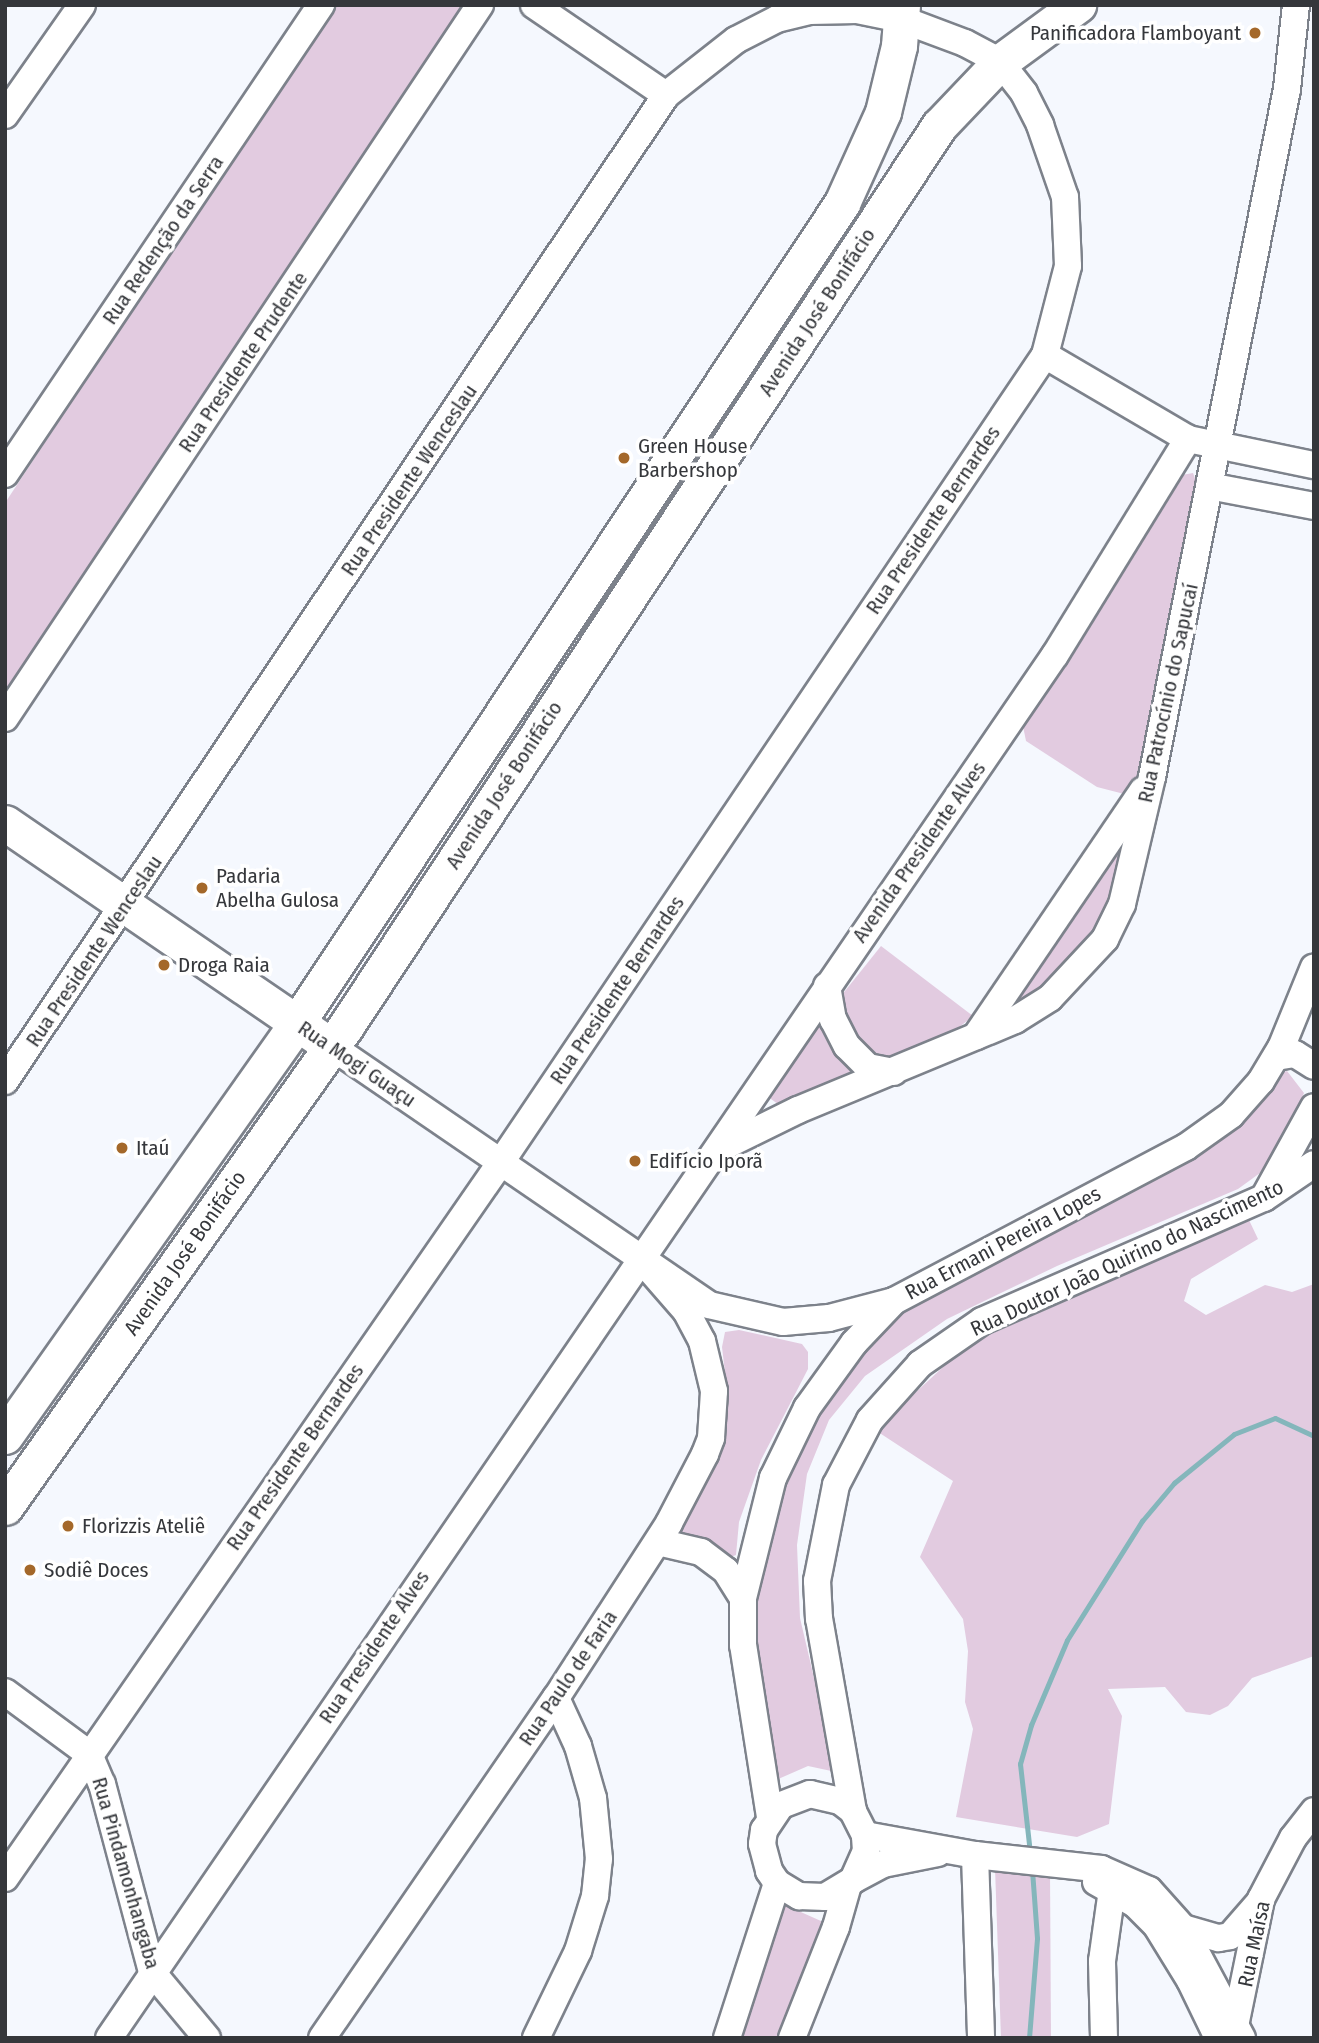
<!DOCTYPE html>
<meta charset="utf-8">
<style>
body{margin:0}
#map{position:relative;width:1319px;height:2043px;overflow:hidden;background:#f5f8fe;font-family:"Fira Sans Condensed",sans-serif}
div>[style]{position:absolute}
.green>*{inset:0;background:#e2cbe0}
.stream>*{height:5px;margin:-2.5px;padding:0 2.5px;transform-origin:2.5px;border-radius:2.5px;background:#84b6bb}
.roads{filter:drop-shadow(2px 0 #7d828b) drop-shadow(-2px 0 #7d828b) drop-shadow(0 2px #7d828b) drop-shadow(0 -2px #7d828b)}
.minor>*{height:26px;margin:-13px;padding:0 13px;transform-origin:13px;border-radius:13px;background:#fff}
.major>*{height:35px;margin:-17.5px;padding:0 17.5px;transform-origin:17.5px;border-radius:17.5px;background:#fff}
.dots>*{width:19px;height:19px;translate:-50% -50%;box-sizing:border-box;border:4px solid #fff;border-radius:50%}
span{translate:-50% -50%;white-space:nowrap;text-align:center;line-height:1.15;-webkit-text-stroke:7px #fff;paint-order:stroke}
.poi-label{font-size:21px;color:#35373b}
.right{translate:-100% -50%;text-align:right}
.left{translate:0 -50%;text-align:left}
.street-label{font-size:21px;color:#35373b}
.frame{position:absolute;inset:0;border:7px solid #35373b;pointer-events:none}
</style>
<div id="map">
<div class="green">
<div style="clip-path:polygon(333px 5px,465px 5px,5px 696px,5px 503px)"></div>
<div style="clip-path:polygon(1193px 473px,1197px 484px,1144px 783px,1128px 795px,1097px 787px,1026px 741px,1023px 726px,1182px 475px)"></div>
<div style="clip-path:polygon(1105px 852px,1122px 855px,1103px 933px,1024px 1009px,1003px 1018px)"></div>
<div style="clip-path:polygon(881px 946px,973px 1016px,947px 1037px,911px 1055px,881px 1058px,856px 1045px,841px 996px)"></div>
<div style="clip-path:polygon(822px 1026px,852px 1069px,854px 1079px,782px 1107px,771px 1099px,766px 1086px,807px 1027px)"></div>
<div style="clip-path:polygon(1287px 1071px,1304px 1093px,1285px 1136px,1260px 1173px,1238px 1189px,1057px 1266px,947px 1319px,865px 1376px,829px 1420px,807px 1474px,797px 1545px,800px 1618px,836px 1772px,808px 1766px,776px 1780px,752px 1617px,784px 1468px,868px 1330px,1204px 1148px,1277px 1075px)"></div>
<div style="clip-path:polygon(1249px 1220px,1258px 1239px,1191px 1279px,1184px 1301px,1206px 1315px,1265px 1285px,1292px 1292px,1314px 1284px,1314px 1656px,1252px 1678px,1228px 1706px,1210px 1715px,1186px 1712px,1165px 1687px,1108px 1689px,1122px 1716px,1109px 1824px,1077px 1837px,956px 1817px,973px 1729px,965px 1702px,968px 1651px,963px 1619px,920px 1557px,953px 1481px,875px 1430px,968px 1344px)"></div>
<div style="clip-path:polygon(739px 1330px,802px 1344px,808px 1352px,808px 1369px,761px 1460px,739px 1522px,736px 1555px,725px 1559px,681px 1537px,680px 1523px,717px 1460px,726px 1381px,722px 1347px,725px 1332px)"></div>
<div style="clip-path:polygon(995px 1868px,1050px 1870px,1051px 2038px,1001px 2038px)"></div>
<div style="clip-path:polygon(785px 1905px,830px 1925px,781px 2038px,732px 2038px)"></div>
</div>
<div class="stream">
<div style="left:1030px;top:1853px;width:90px;rotate:-96.4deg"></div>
<div style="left:1020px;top:1764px;width:41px;rotate:-74.2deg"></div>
<div style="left:1031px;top:1725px;width:92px;rotate:-67deg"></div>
<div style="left:1067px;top:1640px;width:141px;rotate:-57.8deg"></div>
<div style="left:1142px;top:1521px;width:50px;rotate:-49.9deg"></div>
<div style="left:1174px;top:1483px;width:77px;rotate:-39.2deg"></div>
<div style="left:1234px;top:1434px;width:44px;rotate:-21.3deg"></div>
<div style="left:1275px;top:1418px;width:43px;rotate:24.8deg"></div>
<div style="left:1029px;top:2038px;width:100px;rotate:-85.4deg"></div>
<div style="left:1037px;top:1938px;width:68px;rotate:-94.2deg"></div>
</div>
<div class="roads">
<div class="minor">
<div style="left:534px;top:5px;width:160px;rotate:34.3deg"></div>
<div style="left:5px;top:115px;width:134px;rotate:-55deg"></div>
<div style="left:1045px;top:355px;width:166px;rotate:30.4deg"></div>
<div style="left:1188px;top:439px;width:129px;rotate:11.7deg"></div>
<div style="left:5px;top:474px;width:566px;rotate:-56.03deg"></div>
<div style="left:1209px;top:486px;width:107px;rotate:10.8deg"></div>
<div style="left:5px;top:718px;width:857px;rotate:-56.33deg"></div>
<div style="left:827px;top:986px;width:34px;rotate:80deg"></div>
<div style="left:833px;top:1019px;width:30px;rotate:63deg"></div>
<div style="left:847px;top:1046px;width:30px;rotate:45deg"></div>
<div style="left:868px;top:1067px;width:26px;rotate:11deg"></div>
<div style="left:976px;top:1036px;width:297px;rotate:-55.8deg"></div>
<div style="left:331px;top:1046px;width:458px;rotate:34.4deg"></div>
<div style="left:709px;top:1305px;width:76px;rotate:12.9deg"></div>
<div style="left:783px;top:1322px;width:46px;rotate:-5deg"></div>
<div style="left:829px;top:1318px;width:67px;rotate:-14.7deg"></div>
<div style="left:1276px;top:1057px;width:19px;rotate:-9deg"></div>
<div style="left:1295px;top:1054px;width:22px;rotate:32deg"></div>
<div style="left:5px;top:1081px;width:1187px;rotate:-56.16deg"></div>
<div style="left:666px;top:95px;width:89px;rotate:-38.2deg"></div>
<div style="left:736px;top:40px;width:46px;rotate:-27.1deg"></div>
<div style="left:777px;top:19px;width:33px;rotate:-14deg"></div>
<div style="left:809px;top:11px;width:48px;rotate:-1.2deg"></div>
<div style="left:857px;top:10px;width:45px;rotate:11.6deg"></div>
<div style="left:901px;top:19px;width:68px;rotate:20.6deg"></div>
<div style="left:965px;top:43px;width:40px;rotate:28deg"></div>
<div style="left:1000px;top:62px;width:39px;rotate:52deg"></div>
<div style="left:1024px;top:93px;width:36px;rotate:63deg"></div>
<div style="left:1040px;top:125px;width:76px;rotate:70.9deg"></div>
<div style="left:1065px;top:197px;width:69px;rotate:87.5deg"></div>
<div style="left:1068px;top:266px;width:92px;rotate:104.5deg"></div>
<div style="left:1045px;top:355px;width:973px;rotate:123.98deg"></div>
<div style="left:501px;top:1162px;width:871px;rotate:124.71deg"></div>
<div style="left:719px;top:1149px;width:88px;rotate:-26.3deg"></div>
<div style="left:798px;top:1110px;width:235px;rotate:-22.5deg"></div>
<div style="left:1015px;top:1020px;width:41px;rotate:-32.2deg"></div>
<div style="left:1050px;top:998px;width:81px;rotate:-47deg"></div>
<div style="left:1105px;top:939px;width:39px;rotate:-64deg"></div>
<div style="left:1122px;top:904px;width:130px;rotate:-76.7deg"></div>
<div style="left:1152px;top:777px;width:701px;rotate:-78.9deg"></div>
<div style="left:1287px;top:89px;width:84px;rotate:-83.9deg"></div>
<div style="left:1266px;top:1194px;width:99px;rotate:-61.1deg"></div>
<div style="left:658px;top:1542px;width:44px;rotate:13.1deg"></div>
<div style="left:701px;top:1552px;width:31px;rotate:37deg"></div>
<div style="left:726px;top:1571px;width:32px;rotate:58deg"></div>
<div style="left:5px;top:1692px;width:104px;rotate:36.4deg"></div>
<div style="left:89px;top:1754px;width:33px;rotate:67deg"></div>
<div style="left:102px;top:1784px;width:195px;rotate:75.1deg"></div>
<div style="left:152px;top:1972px;width:86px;rotate:50.2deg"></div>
<div style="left:853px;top:1811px;width:16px;rotate:-142deg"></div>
<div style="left:840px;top:1801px;width:31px;rotate:-167deg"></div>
<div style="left:810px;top:1794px;width:31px;rotate:159deg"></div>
<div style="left:781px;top:1805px;width:30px;rotate:124deg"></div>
<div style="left:764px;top:1830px;width:14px;rotate:98deg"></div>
<div style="left:762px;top:1844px;width:28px;rotate:75deg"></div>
<div style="left:769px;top:1871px;width:14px;rotate:56deg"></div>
<div style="left:777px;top:1883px;width:26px;rotate:31deg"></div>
<div style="left:799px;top:1896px;width:26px;rotate:2deg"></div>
<div style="left:825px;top:1897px;width:33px;rotate:-31deg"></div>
<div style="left:853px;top:1880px;width:32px;rotate:-66deg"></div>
<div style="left:866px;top:1851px;width:16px;rotate:-94deg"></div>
<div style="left:865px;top:1835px;width:27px;rotate:-117deg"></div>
<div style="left:853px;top:1811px;width:195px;rotate:-100deg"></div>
<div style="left:819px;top:1619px;width:38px;rotate:-93deg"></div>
<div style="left:817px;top:1581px;width:98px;rotate:-78.8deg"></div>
<div style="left:836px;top:1485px;width:73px;rotate:-62.4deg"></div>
<div style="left:870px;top:1420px;width:75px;rotate:-48.2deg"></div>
<div style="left:920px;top:1364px;width:75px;rotate:-34.7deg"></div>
<div style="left:982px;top:1321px;width:308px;rotate:-23.6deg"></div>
<div style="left:1264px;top:1198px;width:60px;rotate:-34.2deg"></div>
<div style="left:770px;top:1817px;width:174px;rotate:-98.9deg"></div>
<div style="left:743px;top:1645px;width:47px;rotate:-90deg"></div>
<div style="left:743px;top:1598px;width:124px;rotate:-76deg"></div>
<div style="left:773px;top:1478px;width:78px;rotate:-64.1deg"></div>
<div style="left:807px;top:1408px;width:80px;rotate:-54.1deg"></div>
<div style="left:854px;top:1343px;width:58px;rotate:-46.4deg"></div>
<div style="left:894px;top:1301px;width:330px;rotate:-27.8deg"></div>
<div style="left:1186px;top:1147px;width:55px;rotate:-35.4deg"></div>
<div style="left:1231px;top:1115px;width:45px;rotate:-48.6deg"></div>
<div style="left:1261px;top:1081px;width:39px;rotate:-59deg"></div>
<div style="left:1281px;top:1048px;width:87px;rotate:-67.8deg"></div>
<div style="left:865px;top:1835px;width:112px;rotate:10.3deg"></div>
<div style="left:975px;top:1855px;width:127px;rotate:6.3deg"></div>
<div style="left:1101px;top:1869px;width:52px;rotate:23.6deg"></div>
<div style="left:1149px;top:1890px;width:51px;rotate:48.2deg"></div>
<div style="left:1183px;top:1928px;width:125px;rotate:61.8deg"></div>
<div style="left:975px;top:1855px;width:183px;rotate:88.1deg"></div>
<div style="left:853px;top:1880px;width:34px;rotate:-28deg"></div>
<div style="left:883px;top:1864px;width:56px;rotate:-11.3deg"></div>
<div style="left:1096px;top:1882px;width:45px;rotate:29.4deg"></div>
<div style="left:1135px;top:1904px;width:30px;rotate:45deg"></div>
<div style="left:1156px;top:1925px;width:65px;rotate:58.3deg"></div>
<div style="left:1190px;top:1980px;width:64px;rotate:64.2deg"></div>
<div style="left:1183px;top:1928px;width:37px;rotate:16deg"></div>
<div style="left:1219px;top:1938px;width:11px;rotate:-10deg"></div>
<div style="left:1230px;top:1936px;width:43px;rotate:-48.8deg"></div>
<div style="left:1234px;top:2031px;width:135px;rotate:-78.4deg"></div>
<div style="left:1261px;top:1899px;width:69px;rotate:-62.3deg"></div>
<div style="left:1293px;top:1838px;width:34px;rotate:-52deg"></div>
<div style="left:109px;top:2038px;width:1676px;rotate:-55.63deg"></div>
<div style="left:1055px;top:655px;width:254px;rotate:-58.4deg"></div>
<div style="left:322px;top:2038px;width:413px;rotate:-55.5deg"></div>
<div style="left:556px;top:1698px;width:208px;rotate:-57.1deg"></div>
<div style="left:669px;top:1523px;width:78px;rotate:-62.4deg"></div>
<div style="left:705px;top:1454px;width:17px;rotate:-69deg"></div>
<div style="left:711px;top:1438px;width:47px;rotate:-86.3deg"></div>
<div style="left:714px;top:1391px;width:51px;rotate:-103.5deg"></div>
<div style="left:702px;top:1341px;width:34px;rotate:-118deg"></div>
<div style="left:686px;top:1311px;width:72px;rotate:-131deg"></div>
<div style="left:536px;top:2038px;width:97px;rotate:-64.2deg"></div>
<div style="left:578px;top:1951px;width:58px;rotate:-72.8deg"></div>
<div style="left:595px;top:1896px;width:37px;rotate:-84deg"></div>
<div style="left:599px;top:1859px;width:61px;rotate:-95.6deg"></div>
<div style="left:593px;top:1798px;width:54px;rotate:-106.1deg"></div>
<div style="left:578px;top:1746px;width:53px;rotate:-114.6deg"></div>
<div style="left:727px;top:2038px;width:163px;rotate:-72.1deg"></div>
<div style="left:792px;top:2038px;width:119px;rotate:-68.4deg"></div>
<div style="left:836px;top:1927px;width:44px;rotate:-74.1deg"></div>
<div style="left:1104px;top:2038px;width:77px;rotate:-91.5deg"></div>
<div style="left:1102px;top:1961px;width:86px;rotate:-82deg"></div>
</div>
<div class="major">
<div style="left:5px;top:823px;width:378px;rotate:34.4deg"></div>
<div style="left:5px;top:1436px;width:506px;rotate:-54.74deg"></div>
<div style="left:297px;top:1023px;width:985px;rotate:-56.39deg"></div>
<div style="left:842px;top:203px;width:100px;rotate:-65.7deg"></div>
<div style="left:883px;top:112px;width:68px;rotate:-76.4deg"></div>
<div style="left:899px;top:46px;width:41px;rotate:-85.8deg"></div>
<div style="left:5px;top:1507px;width:590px;rotate:-54.67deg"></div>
<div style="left:346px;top:1026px;width:1078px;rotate:-56.62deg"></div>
<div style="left:939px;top:126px;width:88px;rotate:-46.4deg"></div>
<div style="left:1000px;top:62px;width:97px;rotate:-36.2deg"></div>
</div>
</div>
<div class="dots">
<div style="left:1255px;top:33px;background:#a4682a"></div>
<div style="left:624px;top:458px;background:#a4682a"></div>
<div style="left:202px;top:888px;background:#a4682a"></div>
<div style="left:164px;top:965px;background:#a4682a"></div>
<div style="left:122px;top:1148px;background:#a4682a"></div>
<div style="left:635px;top:1161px;background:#a4682a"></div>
<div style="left:68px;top:1526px;background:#a4682a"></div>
<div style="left:30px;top:1570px;background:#a4682a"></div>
</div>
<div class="poi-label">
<span class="right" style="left:1241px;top:33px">Panificadora Flamboyant</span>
<span class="left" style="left:638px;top:458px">Green House<br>Barbershop</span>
<span class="left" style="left:216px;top:888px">Padaria<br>Abelha Gulosa</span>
<span class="left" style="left:178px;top:965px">Droga Raia</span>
<span class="left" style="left:136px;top:1148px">Itaú</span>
<span class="left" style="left:649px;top:1161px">Edifício Iporã</span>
<span class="left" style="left:82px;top:1526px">Florizzis Ateliê</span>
<span class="left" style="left:44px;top:1570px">Sodiê Doces</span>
</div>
<div class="street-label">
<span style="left:163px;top:240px;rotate:-56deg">Rua Redenção da Serra</span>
<span style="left:817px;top:312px;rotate:-57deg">Avenida José Bonifácio</span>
<span style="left:243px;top:362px;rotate:-56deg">Rua Presidente Prudente</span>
<span style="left:409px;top:480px;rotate:-56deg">Rua Presidente Wenceslau</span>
<span style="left:933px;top:520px;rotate:-56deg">Rua Presidente Bernardes</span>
<span style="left:1168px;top:693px;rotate:-78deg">Rua Patrocínio do Sapucaí</span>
<span style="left:504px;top:785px;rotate:-57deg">Avenida José Bonifácio</span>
<span style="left:919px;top:852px;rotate:-55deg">Avenida Presidente Alves</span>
<span style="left:94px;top:951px;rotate:-56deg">Rua Presidente Wenceslau</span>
<span style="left:617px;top:990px;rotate:-56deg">Rua Presidente Bernardes</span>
<span style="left:357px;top:1064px;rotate:34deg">Rua Mogi Guaçu</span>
<span style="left:1003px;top:1243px;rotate:-28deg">Rua Ermani Pereira Lopes</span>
<span style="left:185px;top:1253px;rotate:-55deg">Avenida José Bonifácio</span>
<span style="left:1127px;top:1258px;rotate:-25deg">Rua Doutor João Quirino do Nascimento</span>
<span style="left:295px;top:1457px;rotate:-55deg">Rua Presidente Bernardes</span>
<span style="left:374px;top:1647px;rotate:-56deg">Rua Presidente Alves</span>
<span style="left:568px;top:1678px;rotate:-56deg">Rua Paulo de Faria</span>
<span style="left:126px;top:1873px;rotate:74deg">Rua Pindamonhangaba</span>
<span style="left:1254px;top:1944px;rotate:-78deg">Rua Maísa</span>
</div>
<div class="frame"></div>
</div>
